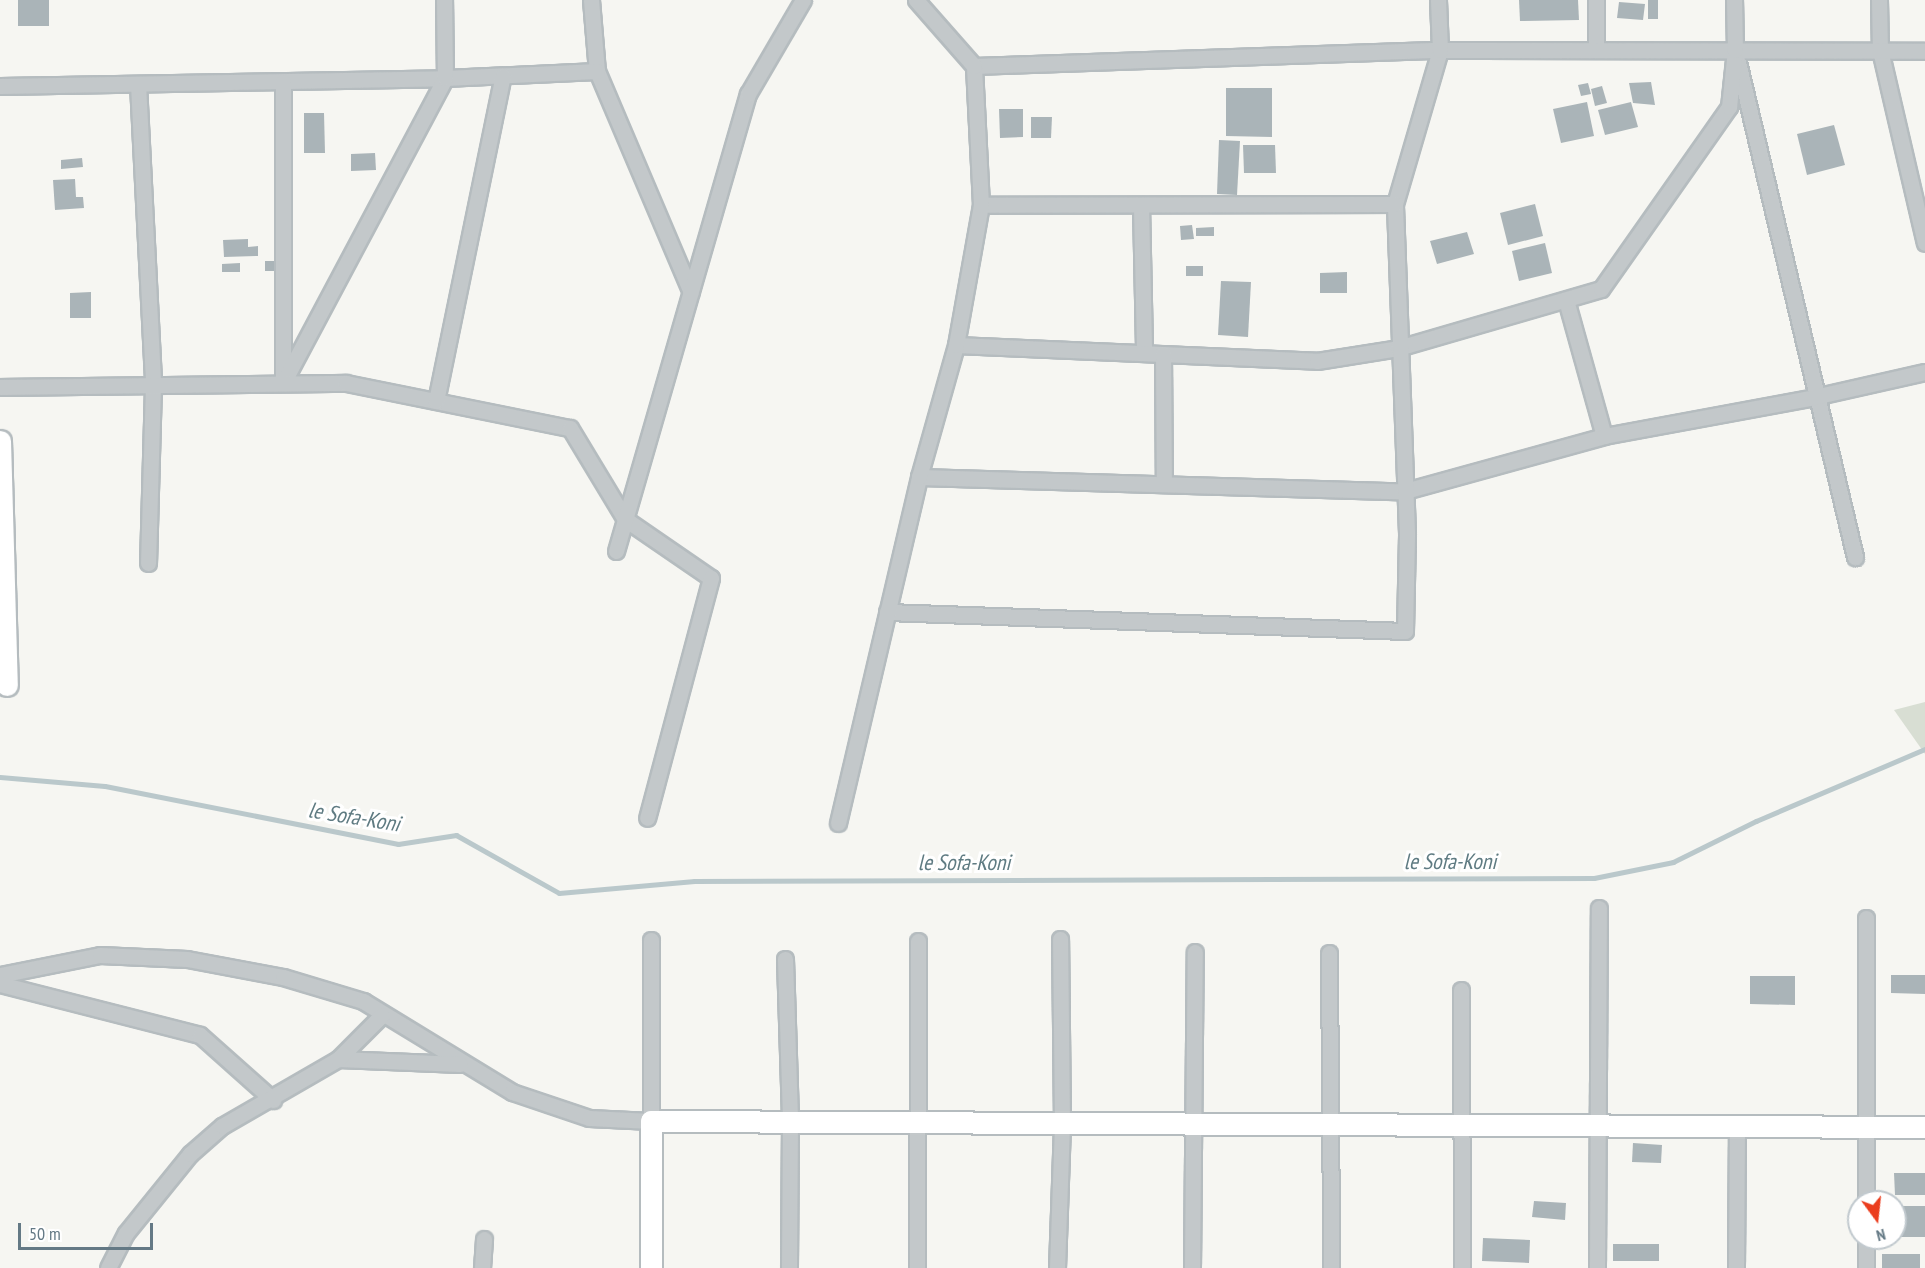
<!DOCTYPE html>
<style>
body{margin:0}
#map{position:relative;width:1925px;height:1268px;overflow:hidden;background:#f6f6f2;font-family:"PT Sans Narrow",sans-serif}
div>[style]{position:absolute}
.green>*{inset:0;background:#d8ded3}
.stream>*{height:5px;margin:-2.5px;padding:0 2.5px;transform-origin:2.5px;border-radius:2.5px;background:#bac8cb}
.building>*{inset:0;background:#aab4b8}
.roads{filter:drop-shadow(2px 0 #b5bcbf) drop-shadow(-2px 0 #b5bcbf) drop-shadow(0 2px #b5bcbf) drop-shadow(0 -2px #b5bcbf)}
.street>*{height:15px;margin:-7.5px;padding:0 7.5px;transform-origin:7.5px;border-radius:7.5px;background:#c3c8ca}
.secondary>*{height:21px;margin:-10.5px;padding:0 10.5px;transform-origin:10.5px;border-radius:10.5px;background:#fff}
span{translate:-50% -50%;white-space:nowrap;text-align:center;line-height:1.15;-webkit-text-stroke:6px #fff;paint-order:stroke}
.water-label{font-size:22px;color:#5f7b82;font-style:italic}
.north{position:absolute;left:1847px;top:1190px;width:60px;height:60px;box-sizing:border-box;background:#fff;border:2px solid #c1c9ce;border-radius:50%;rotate:165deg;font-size:16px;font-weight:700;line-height:24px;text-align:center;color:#647985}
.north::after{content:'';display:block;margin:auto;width:21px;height:27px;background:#eb3d1e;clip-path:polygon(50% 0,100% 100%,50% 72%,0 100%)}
.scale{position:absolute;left:18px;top:1223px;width:135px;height:27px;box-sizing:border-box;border:3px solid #647985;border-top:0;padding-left:8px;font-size:18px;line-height:21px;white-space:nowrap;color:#647985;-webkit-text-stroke:4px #fff;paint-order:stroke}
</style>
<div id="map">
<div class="green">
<div style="clip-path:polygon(1925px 702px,1925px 754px,1894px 710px)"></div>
</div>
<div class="stream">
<div style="left:0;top:777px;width:105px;rotate:4.9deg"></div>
<div style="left:105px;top:786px;width:299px;rotate:11.2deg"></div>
<div style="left:398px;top:844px;width:59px;rotate:-8.8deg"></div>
<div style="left:456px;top:835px;width:118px;rotate:29.4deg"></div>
<div style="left:559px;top:893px;width:136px;rotate:-5.1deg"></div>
<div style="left:694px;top:881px;width:900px;rotate:-0.19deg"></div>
<div style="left:1594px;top:878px;width:81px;rotate:-11.4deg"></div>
<div style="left:1673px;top:862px;width:93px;rotate:-26.3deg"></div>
<div style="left:1756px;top:821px;width:184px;rotate:-23.1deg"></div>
</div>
<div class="building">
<div style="clip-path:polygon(18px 0,49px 0,49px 26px,18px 26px)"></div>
<div style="clip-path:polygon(1519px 0,1578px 0,1579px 20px,1520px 21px)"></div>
<div style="clip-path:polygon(1648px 0,1658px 0,1658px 19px,1648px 19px)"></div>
<div style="clip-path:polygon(1619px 2px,1645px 4px,1643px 20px,1617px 18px)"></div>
<div style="clip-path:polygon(1651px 82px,1655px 105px,1633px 103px,1629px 83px)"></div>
<div style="clip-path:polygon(1588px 83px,1591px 94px,1581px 96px,1578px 85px)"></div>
<div style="clip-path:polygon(1602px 86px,1607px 103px,1595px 106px,1591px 89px)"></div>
<div style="clip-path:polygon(1226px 88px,1272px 88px,1272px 137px,1226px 136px)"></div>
<div style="clip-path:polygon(1587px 102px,1594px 136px,1561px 143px,1553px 109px)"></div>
<div style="clip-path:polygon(1631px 102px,1638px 127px,1605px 135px,1598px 110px)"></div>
<div style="clip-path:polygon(999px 109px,1023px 109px,1023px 137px,1000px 138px)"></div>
<div style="clip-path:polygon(304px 113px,324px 113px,325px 153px,304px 153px)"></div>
<div style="clip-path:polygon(1031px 117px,1052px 117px,1051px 138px,1031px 138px)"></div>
<div style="clip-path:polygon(1834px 125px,1845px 165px,1807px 175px,1797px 134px)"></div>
<div style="clip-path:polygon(1219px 140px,1240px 141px,1237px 195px,1217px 194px)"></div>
<div style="clip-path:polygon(1243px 145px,1275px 145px,1276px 173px,1244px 173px)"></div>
<div style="clip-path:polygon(375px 153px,376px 170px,351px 171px,351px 154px)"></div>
<div style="clip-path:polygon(82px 158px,83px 167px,61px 169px,61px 160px)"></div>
<div style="clip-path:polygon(75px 179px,76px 197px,83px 197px,84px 208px,55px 210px,53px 180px)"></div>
<div style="clip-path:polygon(1535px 204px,1543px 236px,1508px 245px,1500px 213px)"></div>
<div style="clip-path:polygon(1192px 225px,1194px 239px,1181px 240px,1180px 226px)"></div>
<div style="clip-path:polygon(1214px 227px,1214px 236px,1196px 236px,1196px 228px)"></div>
<div style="clip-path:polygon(1467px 232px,1474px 254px,1437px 264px,1430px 241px)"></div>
<div style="clip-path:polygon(248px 239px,248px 247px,258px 246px,258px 256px,224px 257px,223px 240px)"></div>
<div style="clip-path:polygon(1545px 243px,1552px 273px,1519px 281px,1512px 251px)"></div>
<div style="clip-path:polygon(265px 261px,276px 261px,275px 271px,265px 271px)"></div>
<div style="clip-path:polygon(240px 263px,240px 272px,222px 272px,222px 264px)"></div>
<div style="clip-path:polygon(1186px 266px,1203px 266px,1203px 276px,1186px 276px)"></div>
<div style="clip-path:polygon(1347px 272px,1347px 293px,1320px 293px,1320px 273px)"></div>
<div style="clip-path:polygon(1221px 281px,1251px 282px,1248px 337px,1218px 335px)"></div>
<div style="clip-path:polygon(91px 292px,91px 318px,70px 318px,70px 293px)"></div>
<div style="clip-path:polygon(1891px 975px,1925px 975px,1925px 994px,1891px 993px)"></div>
<div style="clip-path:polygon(1750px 976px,1795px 976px,1795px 1005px,1750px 1004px)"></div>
<div style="clip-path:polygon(1633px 1143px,1662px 1145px,1661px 1163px,1632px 1162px)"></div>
<div style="clip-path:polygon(1894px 1173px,1925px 1173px,1925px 1195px,1895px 1195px)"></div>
<div style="clip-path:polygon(1534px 1201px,1566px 1203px,1565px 1220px,1532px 1217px)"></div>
<div style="clip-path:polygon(1900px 1206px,1925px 1206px,1925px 1237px,1900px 1237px)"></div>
<div style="clip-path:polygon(1483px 1238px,1530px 1240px,1529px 1263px,1482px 1261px)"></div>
<div style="clip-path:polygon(1613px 1244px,1659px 1244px,1659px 1261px,1613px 1261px)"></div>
<div style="clip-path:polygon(1882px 1254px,1920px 1254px,1920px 1268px,1882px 1268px)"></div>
</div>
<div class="roads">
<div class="street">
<div style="left:591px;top:0;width:71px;rotate:85.2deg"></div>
<div style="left:597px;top:71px;width:240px;rotate:67deg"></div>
<div style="left:1596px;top:0;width:49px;rotate:90deg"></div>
<div style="left:1879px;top:0;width:50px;rotate:88.9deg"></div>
<div style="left:1880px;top:50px;width:198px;rotate:76.9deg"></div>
<div style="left:1738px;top:62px;width:509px;rotate:76.7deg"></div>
<div style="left:974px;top:66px;width:466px;rotate:-2deg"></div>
<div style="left:1440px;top:50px;width:485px;rotate:0.1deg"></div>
<div style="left:138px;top:84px;width:301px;rotate:87.1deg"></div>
<div style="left:153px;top:385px;width:178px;rotate:91.6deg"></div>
<div style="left:0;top:86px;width:445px;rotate:-1deg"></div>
<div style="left:445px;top:78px;width:152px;rotate:-2.6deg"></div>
<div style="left:1395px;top:204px;width:160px;rotate:-73.7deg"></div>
<div style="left:1440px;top:50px;width:50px;rotate:-92.3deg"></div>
<div style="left:1141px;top:205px;width:148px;rotate:88.8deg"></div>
<div style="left:1566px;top:300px;width:141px;rotate:74.4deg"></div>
<div style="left:956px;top:345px;width:361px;rotate:2.5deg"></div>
<div style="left:1317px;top:361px;width:82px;rotate:-9.1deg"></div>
<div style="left:1398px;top:348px;width:211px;rotate:-16.2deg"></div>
<div style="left:1601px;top:289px;width:223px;rotate:-54.9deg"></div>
<div style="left:1729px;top:107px;width:57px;rotate:-84deg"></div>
<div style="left:1735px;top:50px;width:50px;rotate:-91.1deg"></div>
<div style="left:1163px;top:354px;width:130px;rotate:89.6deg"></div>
<div style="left:283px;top:380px;width:298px;rotate:-90deg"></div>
<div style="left:283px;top:383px;width:345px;rotate:-62deg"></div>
<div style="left:445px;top:78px;width:78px;rotate:-90.7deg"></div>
<div style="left:0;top:387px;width:346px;rotate:-0.7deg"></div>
<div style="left:346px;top:383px;width:228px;rotate:11.4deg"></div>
<div style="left:570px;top:428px;width:106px;rotate:58.9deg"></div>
<div style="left:625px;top:519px;width:104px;rotate:34.5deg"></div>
<div style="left:711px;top:578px;width:248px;rotate:104.9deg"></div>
<div style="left:436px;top:401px;width:332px;rotate:-78.4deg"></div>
<div style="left:919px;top:477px;width:486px;rotate:1.7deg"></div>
<div style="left:1405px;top:491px;width:206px;rotate:-15.4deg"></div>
<div style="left:1604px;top:436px;width:214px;rotate:-10.5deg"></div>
<div style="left:1814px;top:397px;width:114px;rotate:-12.7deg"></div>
<div style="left:616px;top:551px;width:476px;rotate:-73.9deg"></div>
<div style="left:748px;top:94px;width:109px;rotate:-59.7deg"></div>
<div style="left:887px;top:612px;width:518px;rotate:2.1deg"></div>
<div style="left:1405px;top:631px;width:98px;rotate:-88.8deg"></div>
<div style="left:1407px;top:533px;width:329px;rotate:-92.1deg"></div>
<div style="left:1395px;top:204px;width:414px;rotate:179.9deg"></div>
<div style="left:838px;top:823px;width:355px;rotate:-76.8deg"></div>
<div style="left:919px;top:477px;width:137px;rotate:-74.3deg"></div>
<div style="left:956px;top:345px;width:142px;rotate:-79.9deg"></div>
<div style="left:981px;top:205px;width:139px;rotate:-92.9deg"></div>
<div style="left:974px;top:66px;width:88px;rotate:-131.3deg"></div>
<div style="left:1866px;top:918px;width:284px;rotate:90deg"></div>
<div style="left:1329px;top:953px;width:315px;rotate:89.6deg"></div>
<div style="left:785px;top:959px;width:163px;rotate:88.2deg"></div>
<div style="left:790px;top:1122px;width:146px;rotate:90.4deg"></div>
<div style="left:0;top:975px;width:102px;rotate:-11.3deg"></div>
<div style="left:100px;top:955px;width:87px;rotate:2.6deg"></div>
<div style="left:187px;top:959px;width:98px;rotate:10.6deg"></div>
<div style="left:283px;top:977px;width:84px;rotate:16.7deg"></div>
<div style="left:363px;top:1001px;width:175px;rotate:31.4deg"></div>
<div style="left:512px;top:1092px;width:81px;rotate:18.7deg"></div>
<div style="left:589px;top:1118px;width:62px;rotate:2.8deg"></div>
<div style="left:651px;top:1121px;width:181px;rotate:-90deg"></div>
<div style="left:0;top:984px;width:206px;rotate:14.3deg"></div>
<div style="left:200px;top:1035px;width:98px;rotate:41.7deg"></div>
<div style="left:1461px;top:990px;width:278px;rotate:89.8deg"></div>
<div style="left:338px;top:1059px;width:122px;rotate:2.3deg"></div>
<div style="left:108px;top:1268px;width:39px;rotate:-63deg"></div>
<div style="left:126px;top:1233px;width:102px;rotate:-51deg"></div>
<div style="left:190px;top:1154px;width:43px;rotate:-41.2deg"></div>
<div style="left:222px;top:1126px;width:134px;rotate:-30deg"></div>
<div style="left:338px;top:1059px;width:62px;rotate:-45deg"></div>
<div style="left:482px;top:1268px;width:29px;rotate:-86deg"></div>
<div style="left:917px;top:1268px;width:327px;rotate:-89.8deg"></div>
<div style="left:1057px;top:1268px;width:145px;rotate:-88deg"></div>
<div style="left:1062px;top:1123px;width:184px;rotate:-90.6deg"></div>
<div style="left:1192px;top:1268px;width:316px;rotate:-89.5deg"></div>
<div style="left:1597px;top:1268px;width:360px;rotate:-89.7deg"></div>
<div style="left:1736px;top:1268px;width:143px;rotate:-89.6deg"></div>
<div style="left:1866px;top:1268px;width:30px;rotate:-90deg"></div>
</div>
<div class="secondary">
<div style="left:0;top:441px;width:244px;rotate:88.4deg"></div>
<div style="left:651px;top:1268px;width:147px;rotate:-90deg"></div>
<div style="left:651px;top:1121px;width:1274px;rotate:0.27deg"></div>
</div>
</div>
<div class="water-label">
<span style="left:354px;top:817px;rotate:9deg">le Sofa-Koni</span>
<span style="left:1450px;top:862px">le Sofa-Koni</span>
<span style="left:964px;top:863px">le Sofa-Koni</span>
</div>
<div class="north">N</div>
<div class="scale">50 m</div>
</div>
